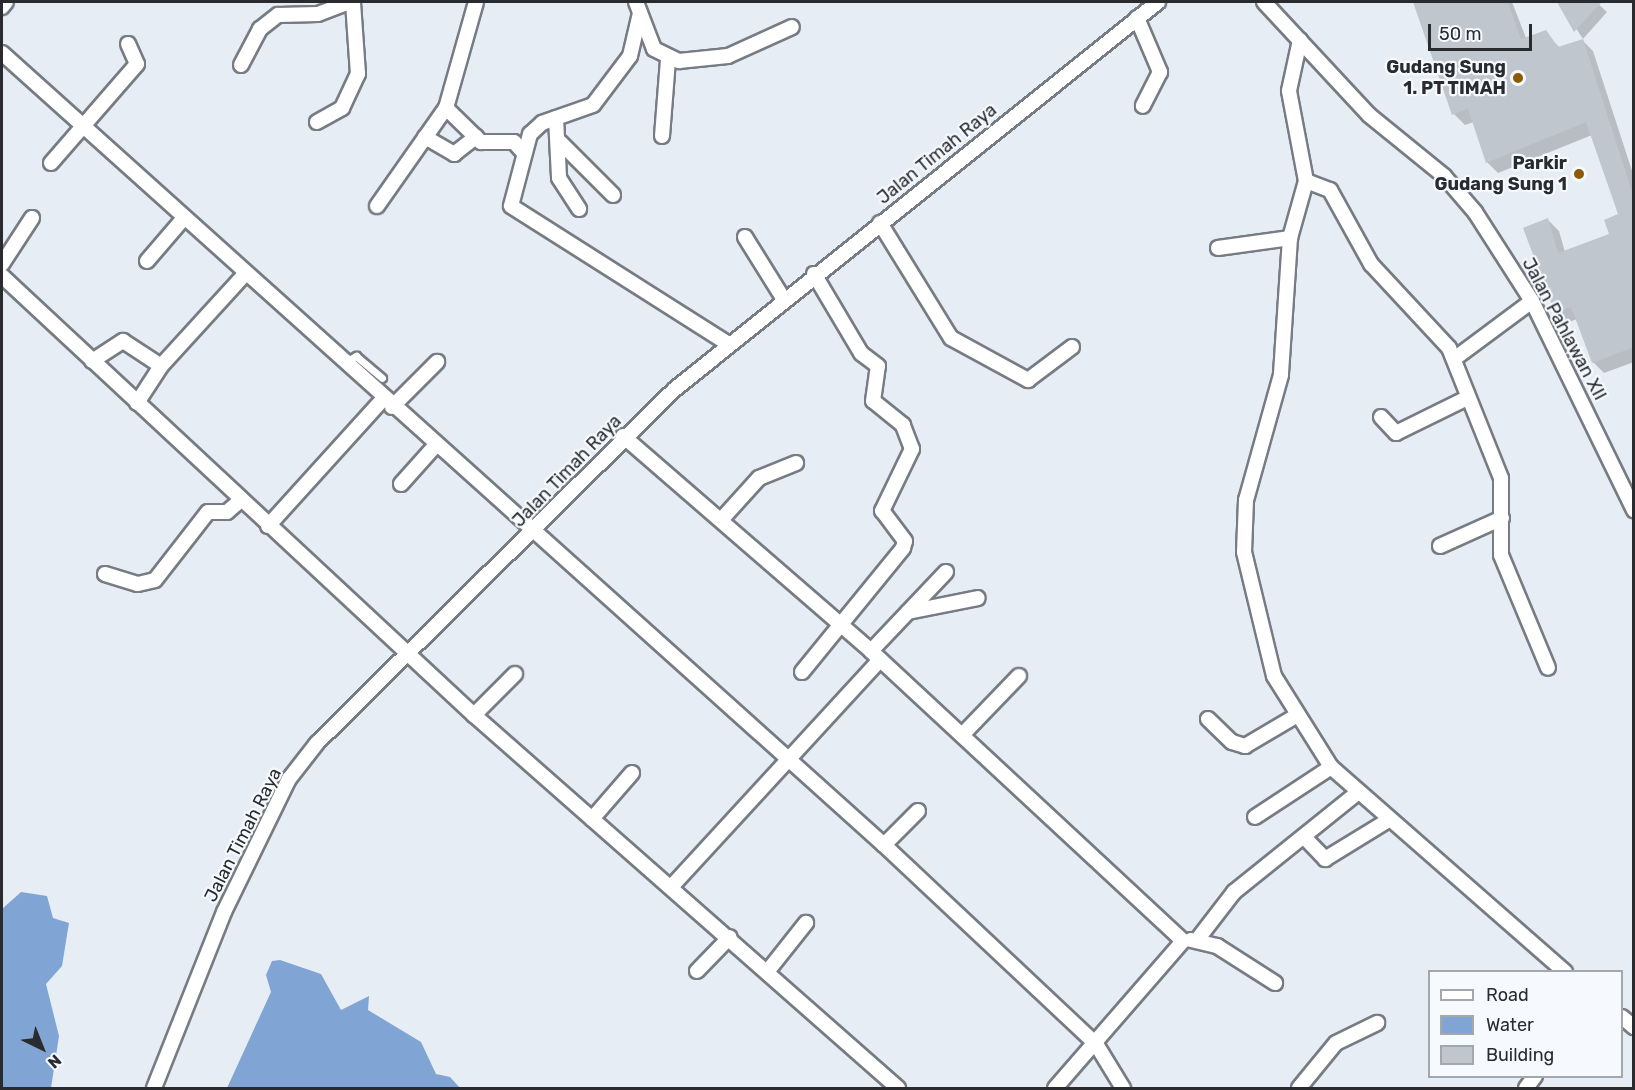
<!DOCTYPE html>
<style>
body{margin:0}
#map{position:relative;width:1635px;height:1090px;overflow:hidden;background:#e7edf5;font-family:Rubik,sans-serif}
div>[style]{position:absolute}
.water>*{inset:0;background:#80a5d4}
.shadow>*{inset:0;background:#0003}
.building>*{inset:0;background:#c0c6cd}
.roads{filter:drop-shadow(2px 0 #777c83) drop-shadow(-2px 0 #777c83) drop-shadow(0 2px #777c83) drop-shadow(0 -2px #777c83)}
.lane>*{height:7px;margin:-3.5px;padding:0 3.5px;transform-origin:3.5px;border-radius:3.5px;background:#fff}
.street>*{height:14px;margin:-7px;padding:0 7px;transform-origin:7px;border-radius:7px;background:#fff}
.dots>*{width:16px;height:16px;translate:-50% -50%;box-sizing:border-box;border:3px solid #f6faff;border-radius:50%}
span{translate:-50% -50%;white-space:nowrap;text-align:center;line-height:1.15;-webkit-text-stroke:4.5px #f6faff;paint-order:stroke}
.poi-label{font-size:18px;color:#292b2e;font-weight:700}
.right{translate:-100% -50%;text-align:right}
.street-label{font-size:18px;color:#292b2e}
.frame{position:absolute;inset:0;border:3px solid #292b2e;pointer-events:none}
.legend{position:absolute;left:1428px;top:970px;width:195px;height:108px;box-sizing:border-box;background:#f6faff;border:2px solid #a4a7ab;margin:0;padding:8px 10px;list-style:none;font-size:18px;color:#292b2e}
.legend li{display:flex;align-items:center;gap:12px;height:30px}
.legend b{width:30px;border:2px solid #a4a7ab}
.north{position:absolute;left:12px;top:1018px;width:60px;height:60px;-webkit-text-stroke:4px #f6faff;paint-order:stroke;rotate:137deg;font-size:16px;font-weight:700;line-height:24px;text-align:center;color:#292b2e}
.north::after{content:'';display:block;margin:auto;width:21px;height:27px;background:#292b2e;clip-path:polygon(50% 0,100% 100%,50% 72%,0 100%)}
.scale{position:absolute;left:1428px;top:24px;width:104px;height:27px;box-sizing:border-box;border:3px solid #292b2e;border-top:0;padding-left:8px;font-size:18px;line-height:21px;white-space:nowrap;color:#292b2e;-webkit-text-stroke:4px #f6faff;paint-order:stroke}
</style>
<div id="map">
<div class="water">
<div style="clip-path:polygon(21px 892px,47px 896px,53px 918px,69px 923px,62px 966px,46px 984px,59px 1036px,51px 1088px,2px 1088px,2px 909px)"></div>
<div style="clip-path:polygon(280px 960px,321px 974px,341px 1010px,369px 996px,368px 1010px,421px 1042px,436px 1074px,450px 1077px,460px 1088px,227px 1088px,271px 992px,266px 975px,272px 961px)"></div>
</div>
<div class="shadow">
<div style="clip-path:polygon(1415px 2px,1512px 2px,1526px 38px,1545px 32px,1560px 48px,1582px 40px,1593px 51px,1634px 177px,1634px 362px,1604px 373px,1593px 362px,1577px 319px,1567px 323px,1556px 312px,1548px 220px,1559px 231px,1565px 252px,1611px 235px,1620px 215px,1592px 135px,1498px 173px,1487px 162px,1474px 122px,1465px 125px,1454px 114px)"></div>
<div style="clip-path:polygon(1559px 2px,1596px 2px,1607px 12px,1583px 39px)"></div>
</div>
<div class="building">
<div style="clip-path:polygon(1413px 2px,1508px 2px,1521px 39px,1546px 30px,1558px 47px,1583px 39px,1634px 198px,1634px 347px,1592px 363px,1571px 307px,1555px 313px,1523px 228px,1548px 218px,1558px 253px,1609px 234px,1604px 220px,1618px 214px,1586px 122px,1486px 163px,1468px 109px,1452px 115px)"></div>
<div style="clip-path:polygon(1557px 2px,1602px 2px,1574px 32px)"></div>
</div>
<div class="roads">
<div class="lane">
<div style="left:345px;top:362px;width:13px;rotate:-29deg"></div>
<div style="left:356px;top:356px;width:34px;rotate:40deg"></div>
</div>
<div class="street">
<div style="left:476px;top:2px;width:110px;rotate:105.8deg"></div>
<div style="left:446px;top:108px;width:49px;rotate:44.2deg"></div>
<div style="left:481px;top:142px;width:33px"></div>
<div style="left:514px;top:142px;width:15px;rotate:48deg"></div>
<div style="left:636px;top:2px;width:50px;rotate:69deg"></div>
<div style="left:654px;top:49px;width:28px;rotate:26deg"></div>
<div style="left:679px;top:61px;width:49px;rotate:-5.8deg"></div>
<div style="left:728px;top:56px;width:70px;rotate:-24.4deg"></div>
<div style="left:1264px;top:2px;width:154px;rotate:47.1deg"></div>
<div style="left:1369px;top:115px;width:97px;rotate:39.1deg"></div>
<div style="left:1444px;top:176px;width:48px;rotate:49.3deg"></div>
<div style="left:1475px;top:212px;width:106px;rotate:57.4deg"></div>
<div style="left:1532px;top:301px;width:233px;rotate:64deg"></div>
<div style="left:2px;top:7px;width:6px;rotate:-51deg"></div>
<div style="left:640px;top:13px;width:44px;rotate:103.1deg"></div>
<div style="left:630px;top:56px;width:61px;rotate:127.1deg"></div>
<div style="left:593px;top:105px;width:54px;rotate:160.6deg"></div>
<div style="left:542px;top:123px;width:16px;rotate:137deg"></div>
<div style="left:530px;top:134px;width:74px;rotate:104.8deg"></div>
<div style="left:511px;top:206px;width:259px;rotate:32.4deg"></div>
<div style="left:1137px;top:18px;width:59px;rotate:66.9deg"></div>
<div style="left:1160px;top:72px;width:38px;rotate:117deg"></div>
<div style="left:1300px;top:40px;width:52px;rotate:102.2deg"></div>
<div style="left:1289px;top:91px;width:92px;rotate:79.3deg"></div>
<div style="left:1306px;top:181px;width:59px;rotate:105.7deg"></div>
<div style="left:1290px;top:238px;width:137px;rotate:93.8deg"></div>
<div style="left:1281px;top:375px;width:130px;rotate:105.6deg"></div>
<div style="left:1246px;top:500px;width:52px;rotate:92.2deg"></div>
<div style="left:1244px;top:552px;width:128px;rotate:76.4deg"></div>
<div style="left:1274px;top:676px;width:107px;rotate:57.9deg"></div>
<div style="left:1331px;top:767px;width:311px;rotate:41.2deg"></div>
<div style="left:2px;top:53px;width:1185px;rotate:41.92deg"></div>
<div style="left:884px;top:845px;width:291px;rotate:43.2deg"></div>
<div style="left:1096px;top:1044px;width:52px;rotate:58.5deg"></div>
<div style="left:241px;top:65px;width:41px;rotate:-62.2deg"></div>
<div style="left:260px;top:29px;width:23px;rotate:-38deg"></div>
<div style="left:278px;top:15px;width:40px;rotate:-1.4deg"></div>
<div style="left:318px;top:14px;width:33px;rotate:-21deg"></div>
<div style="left:556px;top:118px;width:60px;rotate:87.1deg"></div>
<div style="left:559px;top:178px;width:37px;rotate:57deg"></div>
<div style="left:317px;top:122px;width:29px;rotate:-29deg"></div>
<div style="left:342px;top:108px;width:38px;rotate:-65deg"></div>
<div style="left:358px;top:74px;width:72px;rotate:-94deg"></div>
<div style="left:662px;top:136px;width:77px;rotate:-85.5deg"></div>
<div style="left:425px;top:137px;width:34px;rotate:30deg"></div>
<div style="left:454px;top:154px;width:28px;rotate:-38deg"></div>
<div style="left:560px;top:142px;width:75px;rotate:45deg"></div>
<div style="left:51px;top:163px;width:131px;rotate:-49deg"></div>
<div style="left:137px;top:64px;width:22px;rotate:-114deg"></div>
<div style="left:1306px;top:181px;width:26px;rotate:21deg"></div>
<div style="left:1330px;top:190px;width:85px;rotate:61deg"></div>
<div style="left:1371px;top:264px;width:115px;rotate:47.1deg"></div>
<div style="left:1449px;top:348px;width:140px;rotate:68.2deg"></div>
<div style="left:1501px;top:478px;width:77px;rotate:90deg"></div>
<div style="left:1501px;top:555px;width:122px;rotate:67.4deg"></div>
<div style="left:377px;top:206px;width:120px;rotate:-54.9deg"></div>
<div style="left:880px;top:223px;width:135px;rotate:58.3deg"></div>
<div style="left:951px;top:338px;width:88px;rotate:28.6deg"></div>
<div style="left:1028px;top:380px;width:55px;rotate:-36.9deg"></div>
<div style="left:745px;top:237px;width:72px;rotate:58.1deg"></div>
<div style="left:1218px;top:248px;width:73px;rotate:-7.9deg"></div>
<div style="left:147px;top:261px;width:57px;rotate:-49.3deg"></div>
<div style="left:2px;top:264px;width:55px;rotate:-56.9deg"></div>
<div style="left:2px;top:276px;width:645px;rotate:42.93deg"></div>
<div style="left:474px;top:715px;width:565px;rotate:41.34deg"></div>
<div style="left:1454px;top:359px;width:97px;rotate:-36.6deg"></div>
<div style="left:92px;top:361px;width:37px;rotate:-33deg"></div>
<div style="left:123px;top:341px;width:45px;rotate:33.3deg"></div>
<div style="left:137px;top:403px;width:44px;rotate:-57deg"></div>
<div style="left:161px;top:366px;width:125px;rotate:-47.6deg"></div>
<div style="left:392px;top:407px;width:64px;rotate:-45deg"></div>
<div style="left:1381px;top:417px;width:22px;rotate:47deg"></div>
<div style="left:1396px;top:433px;width:79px;rotate:-26.2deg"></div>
<div style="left:623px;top:436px;width:328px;rotate:40.9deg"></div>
<div style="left:871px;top:651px;width:426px;rotate:42.9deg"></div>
<div style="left:1183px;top:941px;width:195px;rotate:131deg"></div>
<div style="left:401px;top:484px;width:51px;rotate:-48.2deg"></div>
<div style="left:721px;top:520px;width:57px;rotate:-47.9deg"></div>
<div style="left:759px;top:478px;width:40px;rotate:-22deg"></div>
<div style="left:268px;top:526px;width:171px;rotate:-47.8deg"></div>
<div style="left:1440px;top:546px;width:68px;rotate:-24.3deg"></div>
<div style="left:105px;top:574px;width:34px;rotate:17deg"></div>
<div style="left:138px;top:584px;width:17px;rotate:-13deg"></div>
<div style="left:155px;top:580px;width:86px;rotate:-52.1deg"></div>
<div style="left:208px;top:512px;width:19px"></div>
<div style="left:227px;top:512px;width:18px;rotate:-41deg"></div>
<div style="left:908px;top:612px;width:71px;rotate:-11.3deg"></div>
<div style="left:871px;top:651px;width:109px;rotate:-46.5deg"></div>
<div style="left:802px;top:672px;width:160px;rotate:-50.8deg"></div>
<div style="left:903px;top:548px;width:7px;rotate:-74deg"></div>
<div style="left:905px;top:541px;width:38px;rotate:-127deg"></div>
<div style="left:882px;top:511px;width:69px;rotate:-64.2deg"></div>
<div style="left:912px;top:449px;width:26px;rotate:-111deg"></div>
<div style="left:903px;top:425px;width:38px;rotate:-141deg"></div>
<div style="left:873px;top:401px;width:35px;rotate:-82deg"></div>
<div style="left:878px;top:366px;width:21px;rotate:-143deg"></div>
<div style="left:861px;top:353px;width:92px;rotate:-120.7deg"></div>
<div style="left:474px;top:715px;width:58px;rotate:-45deg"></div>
<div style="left:1208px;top:719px;width:33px;rotate:44deg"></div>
<div style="left:1232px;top:742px;width:14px;rotate:17deg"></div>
<div style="left:1245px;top:746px;width:59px;rotate:-30.5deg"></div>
<div style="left:962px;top:735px;width:82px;rotate:-46deg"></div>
<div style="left:1255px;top:817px;width:91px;rotate:-33.3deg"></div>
<div style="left:592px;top:819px;width:61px;rotate:-49deg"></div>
<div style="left:1306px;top:839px;width:28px;rotate:46deg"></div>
<div style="left:1325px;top:859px;width:73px;rotate:-31.5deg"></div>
<div style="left:884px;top:845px;width:48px;rotate:-45deg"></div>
<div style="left:671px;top:887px;width:309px;rotate:-47.4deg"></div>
<div style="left:1191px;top:940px;width:27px;rotate:13deg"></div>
<div style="left:1217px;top:946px;width:69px;rotate:32.5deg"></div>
<div style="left:1197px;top:940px;width:61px;rotate:-52.4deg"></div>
<div style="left:1234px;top:892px;width:158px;rotate:-38.8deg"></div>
<div style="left:697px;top:971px;width:47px;rotate:-45.9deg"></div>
<div style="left:767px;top:972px;width:63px;rotate:-51.5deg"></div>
<div style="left:1622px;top:1017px;width:16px;rotate:40deg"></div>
<div style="left:154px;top:1088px;width:189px;rotate:-68.3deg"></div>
<div style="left:224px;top:912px;width:148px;rotate:-64deg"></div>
<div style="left:289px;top:779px;width:46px;rotate:-52.1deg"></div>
<div style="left:317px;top:743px;width:503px;rotate:-44.68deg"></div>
<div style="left:675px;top:389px;width:619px;rotate:-38.7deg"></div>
<div style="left:1299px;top:1088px;width:58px;rotate:-50.6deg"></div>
<div style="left:1336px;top:1043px;width:46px;rotate:-26deg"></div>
<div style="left:1526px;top:1088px;width:15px;rotate:-53deg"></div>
</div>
</div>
<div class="dots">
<div style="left:1518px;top:78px;background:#8a5b00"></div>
<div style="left:1579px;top:174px;background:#8a5b00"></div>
</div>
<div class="poi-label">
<span class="right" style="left:1506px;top:78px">Gudang Sung<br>1. PT TIMAH</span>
<span class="right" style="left:1567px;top:174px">Parkir<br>Gudang Sung 1</span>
</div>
<div class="street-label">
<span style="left:937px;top:154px;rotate:-39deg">Jalan Timah Raya</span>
<span style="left:1564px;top:329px;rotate:62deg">Jalan Pahlawan XII</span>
<span style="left:567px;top:471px;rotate:-46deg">Jalan Timah Raya</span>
<span style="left:243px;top:835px;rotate:-63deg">Jalan Timah Raya</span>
</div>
<div class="frame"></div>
<ul class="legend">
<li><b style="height:8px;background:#fff"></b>Road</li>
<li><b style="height:16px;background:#80a5d4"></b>Water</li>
<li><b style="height:16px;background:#c0c6cd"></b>Building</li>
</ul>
<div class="north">N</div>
<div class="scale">50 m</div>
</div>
